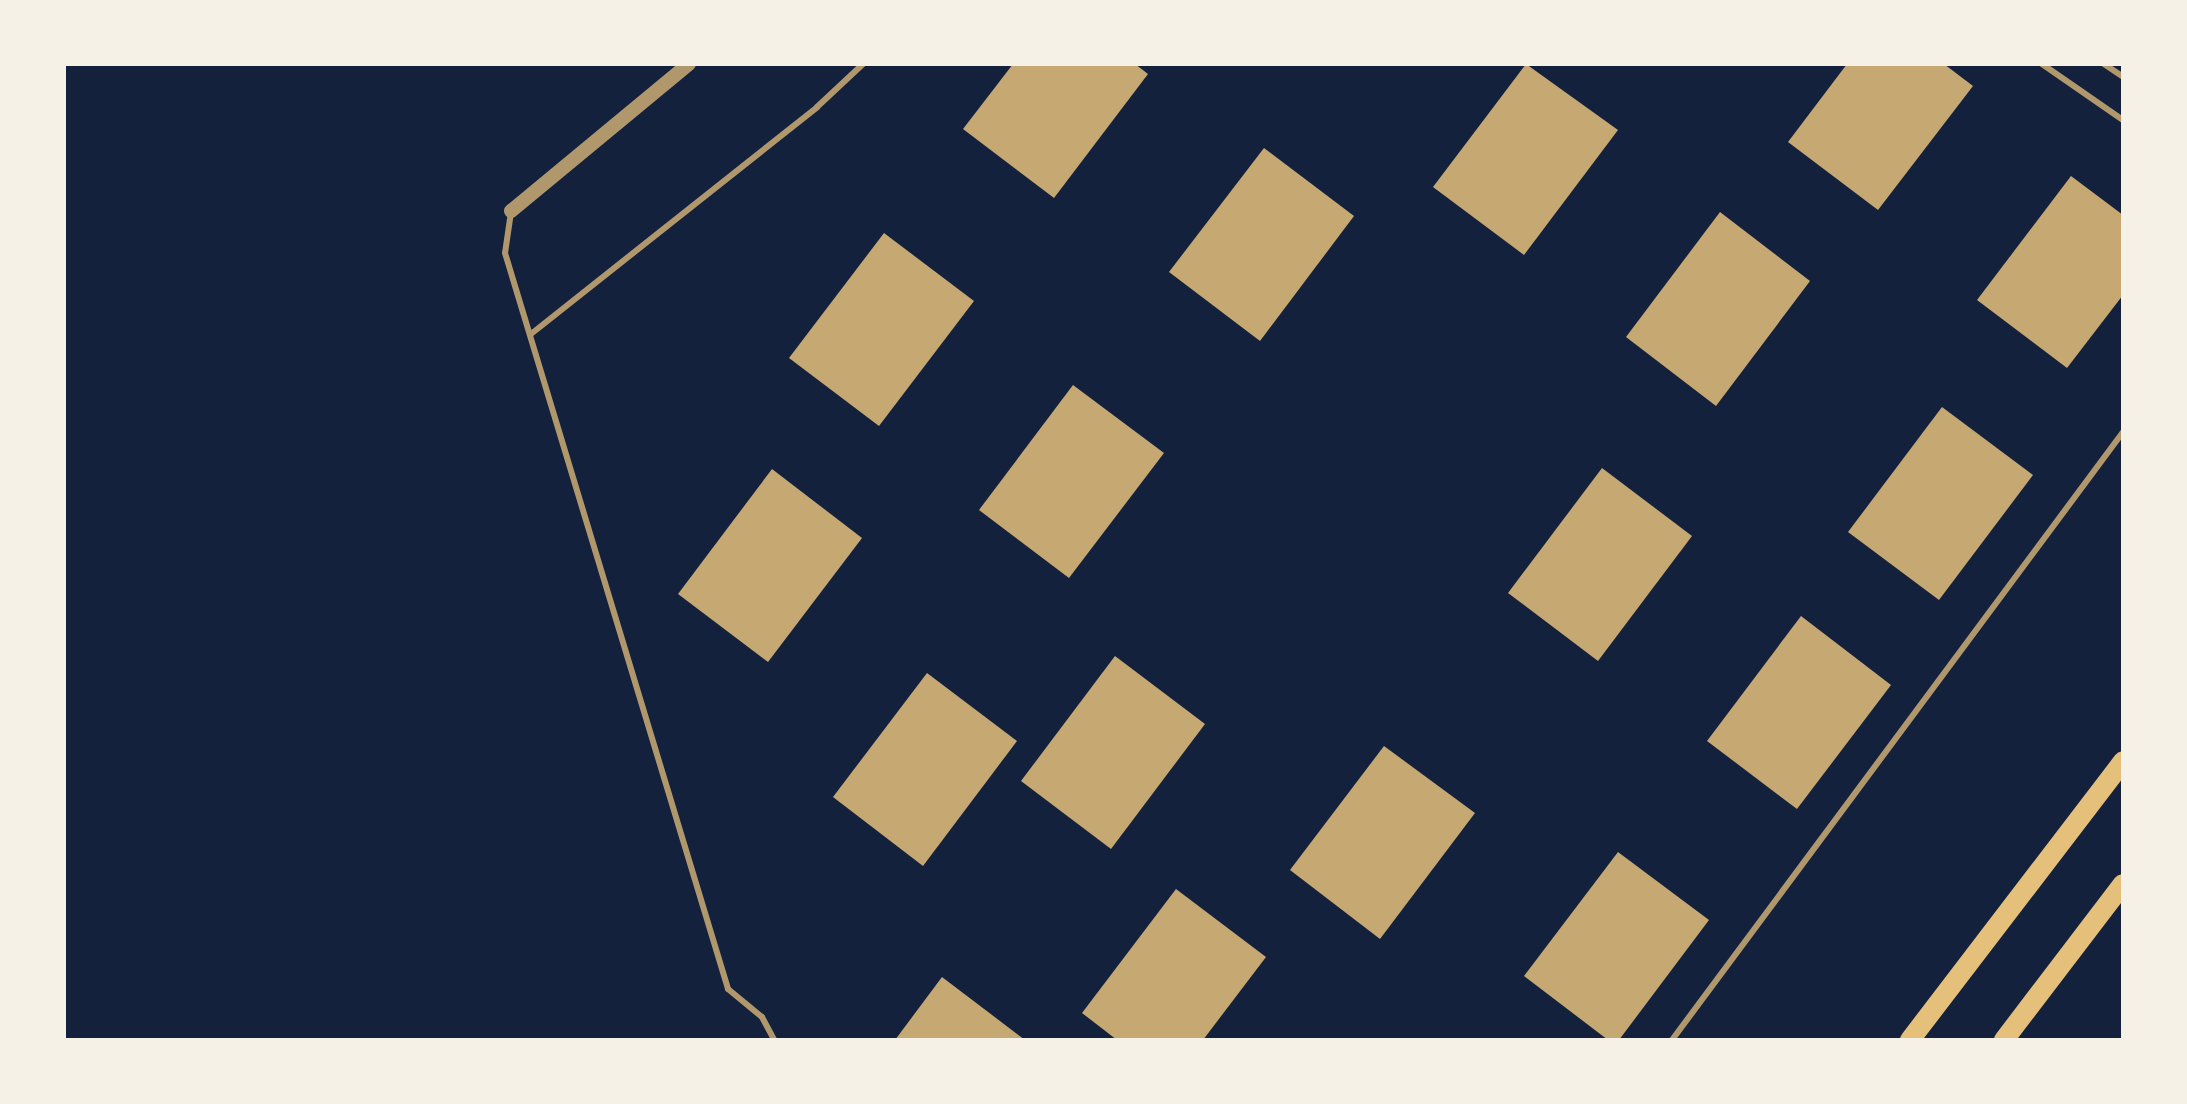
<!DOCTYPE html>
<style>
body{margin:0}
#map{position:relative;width:2187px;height:1104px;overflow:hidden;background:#14213d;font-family:Karla,sans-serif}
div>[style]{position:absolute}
.building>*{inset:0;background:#c6a872}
.service>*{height:6px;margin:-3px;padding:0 3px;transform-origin:3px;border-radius:3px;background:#b1986c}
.tertiary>*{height:14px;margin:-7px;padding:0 7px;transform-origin:7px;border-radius:7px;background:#b1986c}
.primary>*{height:20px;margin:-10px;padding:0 10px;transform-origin:10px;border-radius:10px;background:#e5c07b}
span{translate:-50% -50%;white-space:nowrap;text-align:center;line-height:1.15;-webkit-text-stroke:8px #f6f1e7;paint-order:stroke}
.frame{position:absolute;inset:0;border:66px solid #f6f1e7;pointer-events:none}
</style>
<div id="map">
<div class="building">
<div style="clip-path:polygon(1013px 64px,1135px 64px,1148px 74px,1054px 198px,963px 129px)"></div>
<div style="clip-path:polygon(1526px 64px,1618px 130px,1524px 255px,1433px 187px)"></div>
<div style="clip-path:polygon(1847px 64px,1944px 64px,1973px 86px,1878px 210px,1788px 142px)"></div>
<div style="clip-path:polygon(1264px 148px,1354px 216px,1260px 341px,1169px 272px)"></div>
<div style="clip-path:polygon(2071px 176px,2123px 215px,2123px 295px,2067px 368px,1977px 300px)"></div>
<div style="clip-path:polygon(1720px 212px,1810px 281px,1716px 406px,1626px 337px)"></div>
<div style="clip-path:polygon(884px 233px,974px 301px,879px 426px,789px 358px)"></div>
<div style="clip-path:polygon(1073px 385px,1164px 453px,1069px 578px,979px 510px)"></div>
<div style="clip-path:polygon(1942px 407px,2033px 475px,1939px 600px,1848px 532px)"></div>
<div style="clip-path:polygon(1602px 468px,1692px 536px,1598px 661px,1508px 593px)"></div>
<div style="clip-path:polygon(772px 469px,862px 538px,768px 662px,678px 594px)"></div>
<div style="clip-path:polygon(1801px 616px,1891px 685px,1797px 809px,1707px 741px)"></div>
<div style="clip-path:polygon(1115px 656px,1205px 724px,1111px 849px,1021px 781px)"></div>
<div style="clip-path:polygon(927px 673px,1017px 741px,923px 866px,833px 797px)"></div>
<div style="clip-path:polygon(1384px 746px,1475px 813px,1380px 939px,1290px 870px)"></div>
<div style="clip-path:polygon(1618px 852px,1709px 920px,1619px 1040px,1608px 1040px,1524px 976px)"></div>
<div style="clip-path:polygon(1176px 889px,1266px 957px,1203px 1040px,1117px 1040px,1082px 1013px)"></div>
<div style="clip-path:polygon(942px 977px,1025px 1040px,895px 1040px)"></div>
</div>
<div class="service">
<div style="left:2042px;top:64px;width:98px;rotate:34.7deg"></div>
<div style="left:2104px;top:64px;width:23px;rotate:34deg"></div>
<div style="left:511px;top:212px;width:41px;rotate:98.3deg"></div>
<div style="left:505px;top:253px;width:769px;rotate:73.14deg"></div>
<div style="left:728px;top:989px;width:44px;rotate:39.5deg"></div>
<div style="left:762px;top:1017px;width:26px;rotate:62deg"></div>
<div style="left:531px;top:334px;width:365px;rotate:-38.4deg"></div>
<div style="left:817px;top:107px;width:63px;rotate:-43.1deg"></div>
<div style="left:1672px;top:1040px;width:757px;rotate:-53.43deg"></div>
</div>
<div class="tertiary">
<div style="left:511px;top:211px;width:231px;rotate:-39.6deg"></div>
</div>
<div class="primary">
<div style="left:1910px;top:1040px;width:351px;rotate:-52.6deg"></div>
<div style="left:2004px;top:1040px;width:196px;rotate:-52.7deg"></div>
</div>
<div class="frame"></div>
</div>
